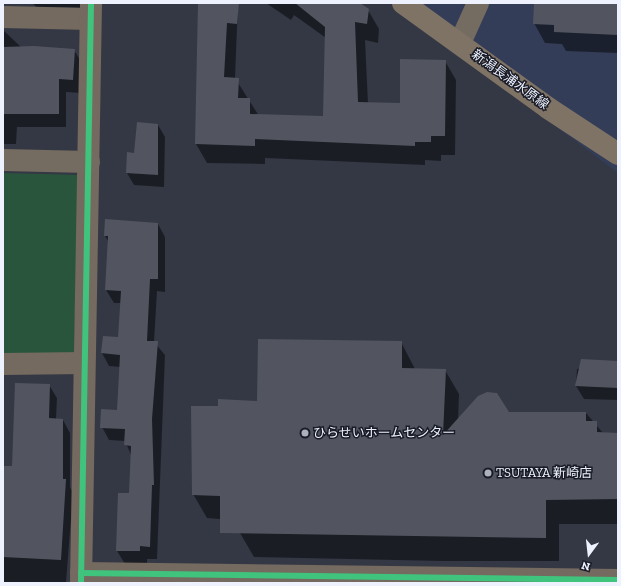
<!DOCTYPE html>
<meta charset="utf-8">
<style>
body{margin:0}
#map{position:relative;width:621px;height:586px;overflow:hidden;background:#343844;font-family:"Zilla Slab","Noto Sans JP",serif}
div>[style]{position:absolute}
.built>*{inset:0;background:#343d58}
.green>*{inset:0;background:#2a553d}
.shadow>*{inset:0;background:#0007}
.building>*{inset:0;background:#525560}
.street>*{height:22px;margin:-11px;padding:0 11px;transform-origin:11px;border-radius:11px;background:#746a5f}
.secondary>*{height:22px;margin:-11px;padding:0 11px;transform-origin:11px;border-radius:11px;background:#756c61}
.primary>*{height:22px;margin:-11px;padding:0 11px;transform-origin:11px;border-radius:11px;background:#7f7365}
.cycleway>*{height:6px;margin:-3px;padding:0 3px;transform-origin:3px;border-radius:3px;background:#40c37c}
.dots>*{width:11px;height:11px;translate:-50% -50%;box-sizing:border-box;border:2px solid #191c27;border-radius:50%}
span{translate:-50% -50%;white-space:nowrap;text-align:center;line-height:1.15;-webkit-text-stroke:3px #191c27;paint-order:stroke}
.street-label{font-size:13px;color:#edf2fe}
.poi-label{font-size:13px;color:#edf2fe}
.left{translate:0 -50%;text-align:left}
.frame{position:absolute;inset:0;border:4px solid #edf2fe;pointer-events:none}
.north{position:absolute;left:569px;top:534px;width:40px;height:40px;-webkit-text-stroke:3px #191c27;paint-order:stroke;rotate:195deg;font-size:11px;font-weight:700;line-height:16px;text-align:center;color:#edf2fe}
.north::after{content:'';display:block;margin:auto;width:14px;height:18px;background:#edf2fe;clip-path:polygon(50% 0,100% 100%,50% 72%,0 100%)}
</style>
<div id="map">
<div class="built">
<div style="clip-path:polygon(392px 3px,618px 3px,618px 173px)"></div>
</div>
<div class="green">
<div style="clip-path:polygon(3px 173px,78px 175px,74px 355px,3px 353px)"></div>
</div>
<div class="shadow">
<div style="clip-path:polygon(33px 3px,89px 3px,89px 8px,36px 7px)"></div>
<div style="clip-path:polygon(200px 3px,238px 3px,235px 78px,259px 116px,324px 117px,326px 38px,294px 15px,291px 20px,266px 3px,358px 3px,368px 10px,379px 29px,378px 43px,365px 40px,368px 103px,401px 104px,445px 61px,456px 80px,455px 155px,441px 155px,441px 161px,425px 160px,425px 165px,265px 158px,265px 164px,207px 163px,196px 144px)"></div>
<div style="clip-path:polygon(535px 3px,618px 3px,618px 53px,566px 51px,562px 44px,545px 43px,534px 23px)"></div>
<div style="clip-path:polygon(3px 30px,21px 47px,74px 50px,82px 63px,81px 93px,66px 92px,66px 127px,17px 127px,16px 144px,3px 144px)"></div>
<div style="clip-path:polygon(158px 125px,165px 137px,164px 187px,134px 185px,127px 173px,128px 154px,135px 154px)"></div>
<div style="clip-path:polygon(158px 224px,165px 237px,165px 292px,157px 291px,154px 342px,165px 355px,157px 559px,147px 559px,147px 564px,125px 564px,117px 551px,130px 494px,132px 457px,125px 441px,109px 440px,102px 427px,118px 411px,121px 367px,109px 366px,102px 353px,119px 339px,121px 303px,114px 303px,106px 290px,109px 243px,105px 236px)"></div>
<div style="clip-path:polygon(401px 342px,415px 369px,445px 370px,459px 394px,458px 421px,509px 413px,586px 413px,603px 433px,618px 434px,618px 524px,559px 524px,559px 561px,443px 561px,254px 557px,240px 533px,241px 521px,207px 518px,193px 494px,219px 407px,258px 402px)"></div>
<div style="clip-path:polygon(618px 362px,618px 400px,584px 399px,576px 386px,577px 369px)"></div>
<div style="clip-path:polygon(49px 385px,57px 398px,56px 419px,63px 420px,70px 433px,70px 487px,73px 493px,66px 583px,3px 583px,3px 467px,13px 468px)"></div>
</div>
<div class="building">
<div style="clip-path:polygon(198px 3px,239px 3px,237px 24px,227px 23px,224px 77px,239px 78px,238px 98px,250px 98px,250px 114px,323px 116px,325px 27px,295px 3px,360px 3px,369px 9px,367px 24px,355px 22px,358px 102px,400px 103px,400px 59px,446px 60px,445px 136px,431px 136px,431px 142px,415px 142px,415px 146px,255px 139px,255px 146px,195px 144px)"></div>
<div style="clip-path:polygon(534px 3px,618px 3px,618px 35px,554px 32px,554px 25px,533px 24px)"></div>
<div style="clip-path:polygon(34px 46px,75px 49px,73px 80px,59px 79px,59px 114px,3px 114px,3px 47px)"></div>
<div style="clip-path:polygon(137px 122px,158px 124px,158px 175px,126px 173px,127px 152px,134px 153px)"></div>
<div style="clip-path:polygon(105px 219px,158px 223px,158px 279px,150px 279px,147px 341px,158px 341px,152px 419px,154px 485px,152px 485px,150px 547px,140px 546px,140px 551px,116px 551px,118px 493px,129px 493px,131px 446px,124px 445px,125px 429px,100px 428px,101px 409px,117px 410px,120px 355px,101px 353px,103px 336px,118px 337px,121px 291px,105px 290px,108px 236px,104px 236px)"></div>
<div style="clip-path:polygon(258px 339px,402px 341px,402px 368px,446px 369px,443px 435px,478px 396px,487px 392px,497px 393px,509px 412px,586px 412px,586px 421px,597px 421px,597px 432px,618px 433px,618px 499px,546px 500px,546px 538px,220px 533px,220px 496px,192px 495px,191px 406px,218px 406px,218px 399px,257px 401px)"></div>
<div style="clip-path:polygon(581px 359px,618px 361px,618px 388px,575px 386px)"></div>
<div style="clip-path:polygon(15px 383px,50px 384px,49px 418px,63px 419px,63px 479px,66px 479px,61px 560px,3px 557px,3px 466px,12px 466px)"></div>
</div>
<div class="street">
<div style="left:3px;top:17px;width:87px;rotate:1.3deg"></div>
<div style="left:3px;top:364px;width:81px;rotate:-0.7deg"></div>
<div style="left:81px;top:573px;width:537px;rotate:0.75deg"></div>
<div style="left:81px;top:583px;width:580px;rotate:-89.01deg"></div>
</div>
<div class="secondary">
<div style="left:460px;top:43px;width:44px;rotate:-65.8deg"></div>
<div style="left:3px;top:160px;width:86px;rotate:1.3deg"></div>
</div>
<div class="primary">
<div style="left:403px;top:3px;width:179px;rotate:35.9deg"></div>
<div style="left:548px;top:108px;width:84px;rotate:33.3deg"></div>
</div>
<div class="cycleway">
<div style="left:81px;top:573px;width:537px;rotate:0.75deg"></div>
<div style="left:81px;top:583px;width:580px;rotate:-89.01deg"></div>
</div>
<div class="dots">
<div style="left:305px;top:433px;background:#acb1bd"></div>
<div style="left:488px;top:473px;background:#acb1bd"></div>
</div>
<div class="street-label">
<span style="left:510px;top:80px;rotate:36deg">新潟長浦水原線</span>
</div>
<div class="poi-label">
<span class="left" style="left:313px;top:433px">ひらせいホームセンター</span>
<span class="left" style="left:496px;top:473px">TSUTAYA 新崎店</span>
</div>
<div class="frame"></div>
<div class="north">N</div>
</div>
